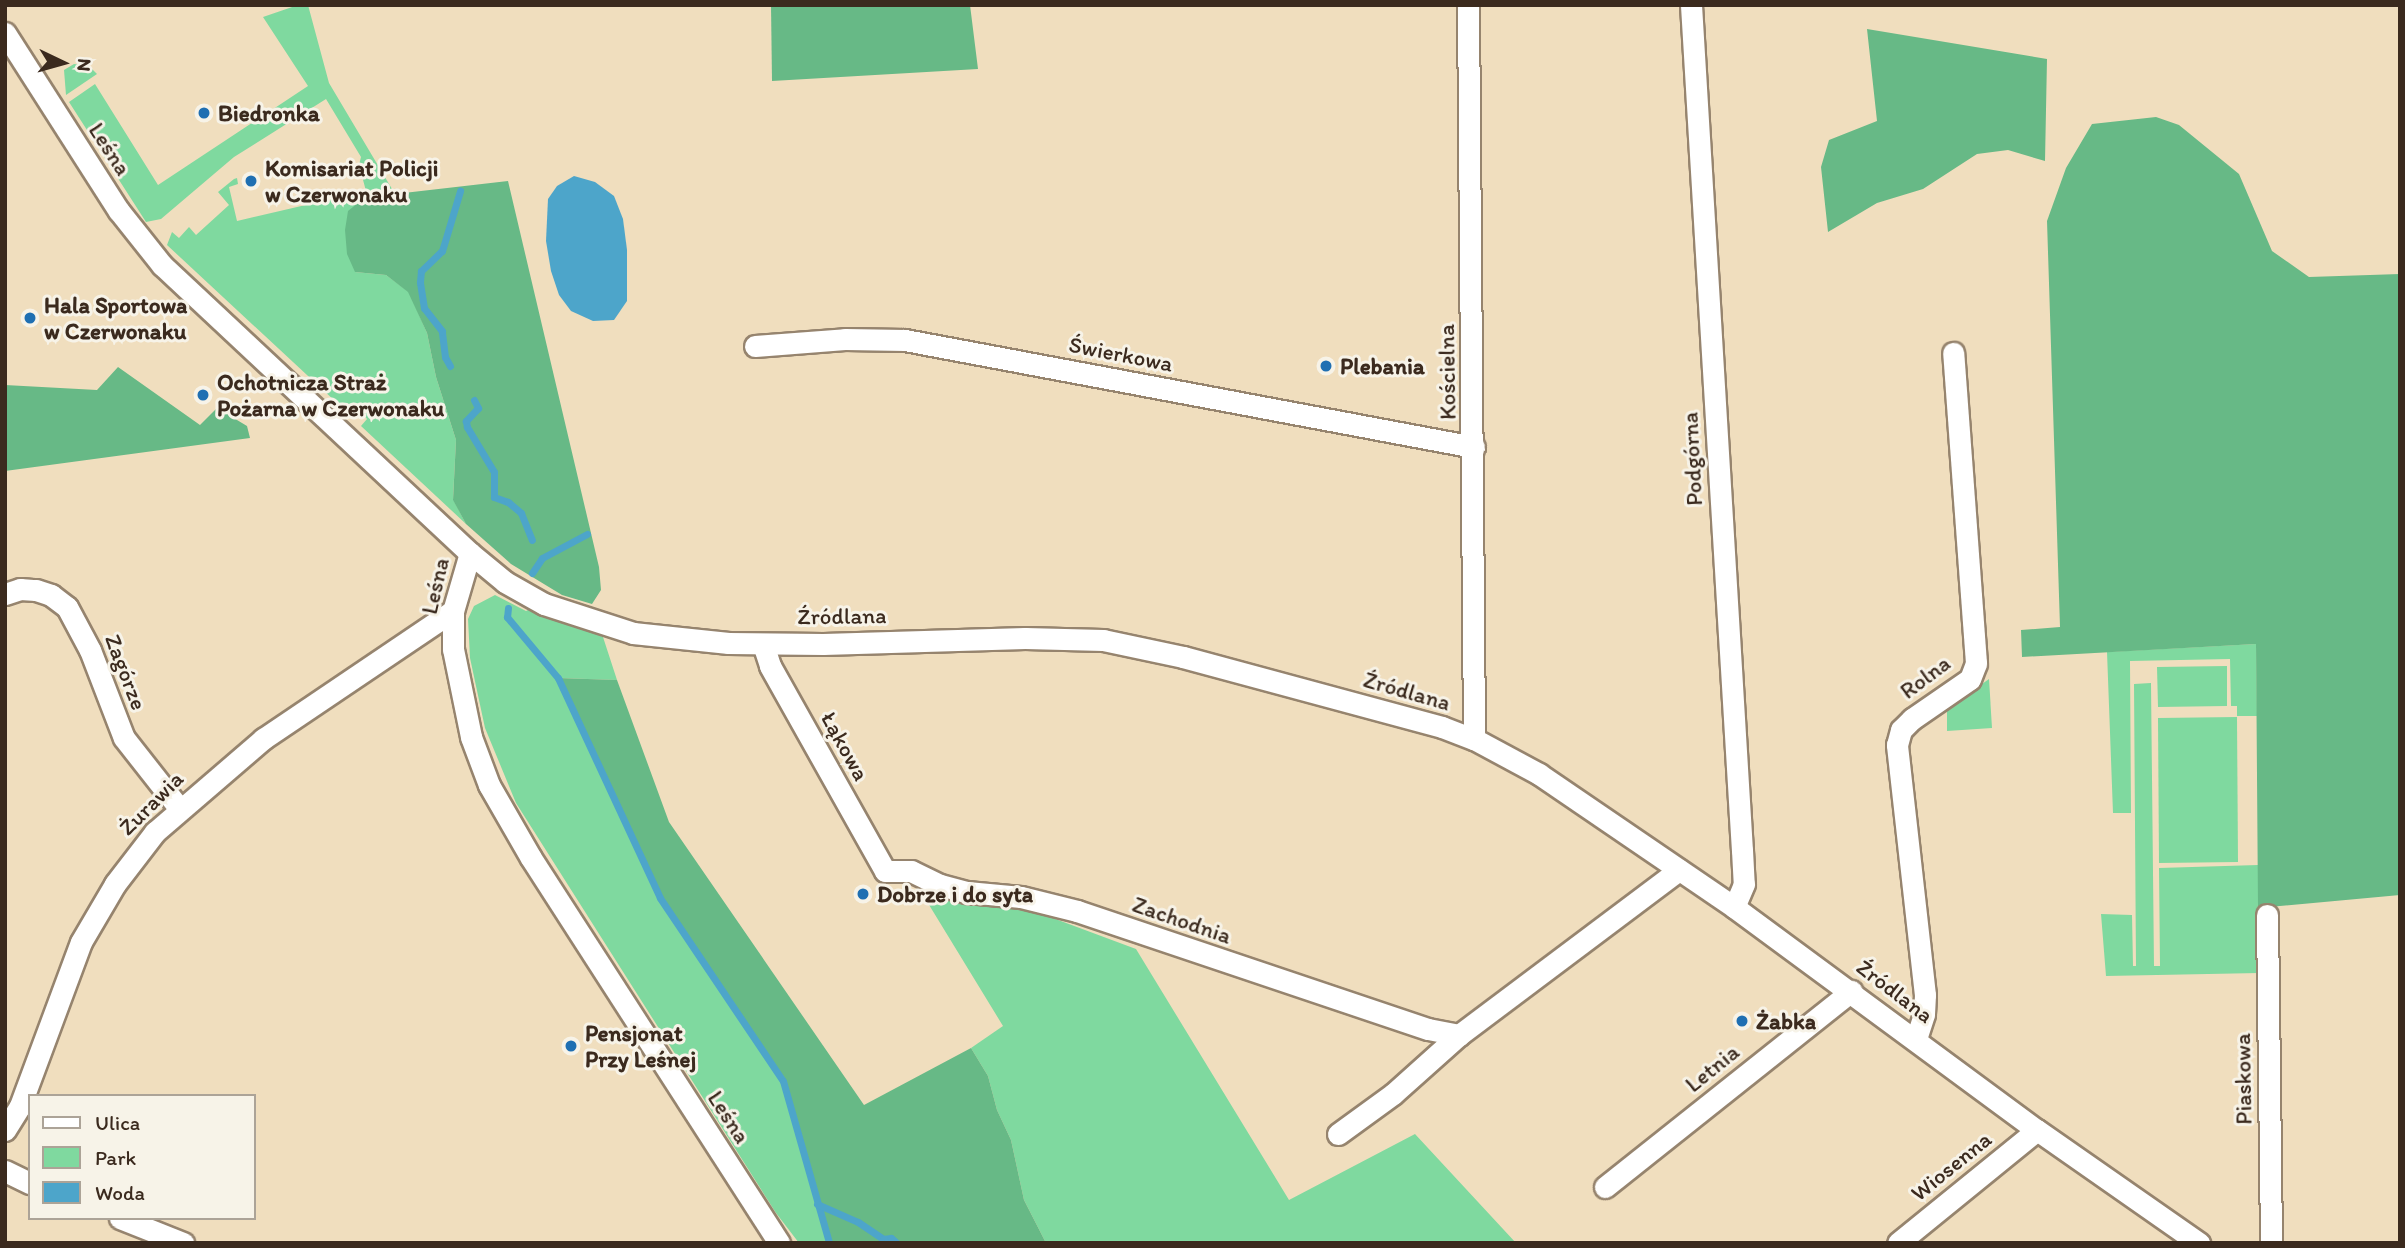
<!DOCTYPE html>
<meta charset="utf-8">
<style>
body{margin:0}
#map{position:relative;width:2405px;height:1248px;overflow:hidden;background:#f0debe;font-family:Itim,sans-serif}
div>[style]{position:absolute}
.green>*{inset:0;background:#7fd99f}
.forest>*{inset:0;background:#67b986}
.water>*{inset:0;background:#4da5ca}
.stream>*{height:7px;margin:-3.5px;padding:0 3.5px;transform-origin:3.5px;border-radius:3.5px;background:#4da5ca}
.roads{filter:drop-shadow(2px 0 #96846e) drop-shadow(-2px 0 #96846e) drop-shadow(0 2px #96846e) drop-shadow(0 -2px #96846e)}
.minor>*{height:21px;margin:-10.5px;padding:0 10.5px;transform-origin:10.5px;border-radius:10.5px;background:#fff}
.dots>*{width:19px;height:19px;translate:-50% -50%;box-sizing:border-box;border:4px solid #f7f3e8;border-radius:50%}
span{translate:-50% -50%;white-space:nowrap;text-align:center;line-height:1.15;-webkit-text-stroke:6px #f7f3e8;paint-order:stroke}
.poi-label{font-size:23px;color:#3b2a1e;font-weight:700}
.left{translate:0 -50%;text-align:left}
.street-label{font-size:23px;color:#3b2a1e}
.frame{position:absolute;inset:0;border:7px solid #3b2a1e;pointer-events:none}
.legend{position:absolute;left:28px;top:1094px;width:228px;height:126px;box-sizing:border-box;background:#f7f3e8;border:2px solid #aca397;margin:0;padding:9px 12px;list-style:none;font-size:21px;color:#3b2a1e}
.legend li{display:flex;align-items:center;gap:14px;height:35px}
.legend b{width:35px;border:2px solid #aca397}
.north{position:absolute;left:28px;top:28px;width:70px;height:70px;-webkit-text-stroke:5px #f7f3e8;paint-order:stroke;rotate:95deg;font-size:19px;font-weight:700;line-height:28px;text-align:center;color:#3b2a1e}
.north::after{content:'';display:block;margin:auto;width:24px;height:32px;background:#3b2a1e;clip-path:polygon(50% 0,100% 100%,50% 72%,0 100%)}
</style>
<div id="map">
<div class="green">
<div style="clip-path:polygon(298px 5px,308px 5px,329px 83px,395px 194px,358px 203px,355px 272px,386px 275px,409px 292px,427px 333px,436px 377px,456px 440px,453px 499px,466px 524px,361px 426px,367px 419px,358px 409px,350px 415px,167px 245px,172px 232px,179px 238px,189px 227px,196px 235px,229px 205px,218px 192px,234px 179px,237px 178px,238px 184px,229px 187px,237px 221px,366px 191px,359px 165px,361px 157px,326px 99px,234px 157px,161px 219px,146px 222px,69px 102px,95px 84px,158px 185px,308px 86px,263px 17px)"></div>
<div style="clip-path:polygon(74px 64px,89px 66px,97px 74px,66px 95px,64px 70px)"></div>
<div style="clip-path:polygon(495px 595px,526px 611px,532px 608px,603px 637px,617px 680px,559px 678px,736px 1007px,783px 1081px,829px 1243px,799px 1243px,776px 1213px,516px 803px,485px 728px,470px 658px,468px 619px,474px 606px)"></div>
<div style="clip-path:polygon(2256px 644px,2257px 716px,2237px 716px,2237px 706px,2231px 706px,2230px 659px,2130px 661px,2131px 813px,2113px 813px,2107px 652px)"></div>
<div style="clip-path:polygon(2227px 666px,2227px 706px,2158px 707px,2157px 667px)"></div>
<div style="clip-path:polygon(1989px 679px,1992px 728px,1947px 731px,1947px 709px)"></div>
<div style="clip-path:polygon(2151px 683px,2154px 966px,2160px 966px,2159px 868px,2258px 865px,2259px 973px,2106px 976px,2101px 914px,2132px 915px,2133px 966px,2136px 966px,2134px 684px)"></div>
<div style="clip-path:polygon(2237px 717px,2238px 862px,2159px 863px,2158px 718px)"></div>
<div style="clip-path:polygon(912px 877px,945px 896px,1042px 914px,1136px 949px,1289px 1200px,1415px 1134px,1516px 1243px,1046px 1243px,1024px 1200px,1011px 1140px,997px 1110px,988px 1076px,971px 1048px,1003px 1026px)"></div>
</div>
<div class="forest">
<div style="clip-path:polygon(771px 5px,970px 5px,978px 69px,772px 81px)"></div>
<div style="clip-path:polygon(1867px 29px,2047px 59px,2045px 161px,2008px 150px,1977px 154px,1923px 189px,1877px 203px,1828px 232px,1821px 167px,1829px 140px,1877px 121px)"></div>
<div style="clip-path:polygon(2156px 117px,2179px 125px,2239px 174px,2272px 251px,2309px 277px,2400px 274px,2400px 895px,2258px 908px,2256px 644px,2022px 657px,2021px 630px,2060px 627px,2047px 221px,2066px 168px,2092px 124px)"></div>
<div style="clip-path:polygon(508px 181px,599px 567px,601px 590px,592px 604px,562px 595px,511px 564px,466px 524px,453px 500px,456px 440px,436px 377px,427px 333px,408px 292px,386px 275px,355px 272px,347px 254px,345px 230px,348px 211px,358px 203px,395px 194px)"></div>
<div style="clip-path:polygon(118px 367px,200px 425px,217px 408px,247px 426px,250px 438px,5px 471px,5px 385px,97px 390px)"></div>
<div style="clip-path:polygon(558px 678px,617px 680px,669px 822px,864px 1105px,971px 1048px,988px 1076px,997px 1110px,1011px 1140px,1024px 1200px,1046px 1243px,829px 1243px,783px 1081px,660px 898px)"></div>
</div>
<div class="water">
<div style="clip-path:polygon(574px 176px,595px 182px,614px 196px,623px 219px,627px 250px,627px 301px,614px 320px,593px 321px,571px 311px,559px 295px,551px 271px,546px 241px,548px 199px,557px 186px)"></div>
</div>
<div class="stream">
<div style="left:450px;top:366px;width:10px;rotate:-119deg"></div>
<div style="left:445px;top:357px;width:26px;rotate:-97deg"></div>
<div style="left:442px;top:331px;width:29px;rotate:-128deg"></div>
<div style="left:424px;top:308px;width:26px;rotate:-99deg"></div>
<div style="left:420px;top:282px;width:11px;rotate:-85deg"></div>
<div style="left:421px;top:271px;width:29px;rotate:-44deg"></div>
<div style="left:442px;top:251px;width:63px;rotate:-73.3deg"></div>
<div style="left:474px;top:400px;width:9px;rotate:63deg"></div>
<div style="left:478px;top:408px;width:18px;rotate:133deg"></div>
<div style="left:466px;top:421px;width:6px;rotate:81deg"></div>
<div style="left:467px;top:427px;width:52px;rotate:59deg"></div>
<div style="left:494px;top:472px;width:25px;rotate:90deg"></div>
<div style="left:494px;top:497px;width:15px;rotate:20deg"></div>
<div style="left:508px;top:502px;width:17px;rotate:40deg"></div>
<div style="left:521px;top:513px;width:29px;rotate:68deg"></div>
<div style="left:532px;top:573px;width:18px;rotate:-56deg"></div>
<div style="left:542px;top:558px;width:51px;rotate:-28.1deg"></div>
<div style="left:508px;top:608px;width:9px;rotate:96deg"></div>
<div style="left:507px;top:617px;width:80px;rotate:50.1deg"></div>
<div style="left:558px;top:678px;width:242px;rotate:65.1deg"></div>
<div style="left:660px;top:898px;width:220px;rotate:56.1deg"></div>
<div style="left:783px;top:1081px;width:168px;rotate:74.1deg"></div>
<div style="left:817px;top:1204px;width:45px;rotate:23.7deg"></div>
<div style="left:858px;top:1222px;width:30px;rotate:34deg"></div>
<div style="left:883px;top:1239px;width:8px;rotate:-7deg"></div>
<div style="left:891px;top:1238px;width:8px;rotate:40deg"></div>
</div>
<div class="roads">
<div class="minor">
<div style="left:1468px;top:5px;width:734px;rotate:89.53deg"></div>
<div style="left:1691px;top:5px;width:847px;rotate:86.55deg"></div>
<div style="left:1742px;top:850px;width:34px;rotate:87deg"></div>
<div style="left:1744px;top:884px;width:25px;rotate:113deg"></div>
<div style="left:5px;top:33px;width:211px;rotate:57.4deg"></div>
<div style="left:119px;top:211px;width:69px;rotate:51.5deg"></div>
<div style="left:162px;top:265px;width:422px;rotate:43.1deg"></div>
<div style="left:470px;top:553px;width:45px;rotate:39.6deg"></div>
<div style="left:505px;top:582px;width:45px;rotate:29.4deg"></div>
<div style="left:544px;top:604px;width:94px;rotate:18deg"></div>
<div style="left:633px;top:633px;width:96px;rotate:6deg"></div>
<div style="left:728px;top:643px;width:95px;rotate:0.6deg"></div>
<div style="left:823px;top:644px;width:202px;rotate:-1.7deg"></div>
<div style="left:1025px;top:638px;width:78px;rotate:1.5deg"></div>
<div style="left:1103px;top:640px;width:82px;rotate:12deg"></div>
<div style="left:1183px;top:657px;width:268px;rotate:15.1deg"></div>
<div style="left:1442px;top:727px;width:34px;rotate:21deg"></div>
<div style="left:1474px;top:739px;width:74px;rotate:28.3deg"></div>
<div style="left:1539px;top:774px;width:236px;rotate:34.3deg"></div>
<div style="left:1734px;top:907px;width:376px;rotate:36.4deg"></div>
<div style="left:2037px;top:1130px;width:198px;rotate:34.9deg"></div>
<div style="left:755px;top:346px;width:90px;rotate:-4.4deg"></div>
<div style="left:845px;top:339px;width:60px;rotate:1deg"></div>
<div style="left:905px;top:340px;width:579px;rotate:10.65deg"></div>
<div style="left:470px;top:553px;width:60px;rotate:106.3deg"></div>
<div style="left:453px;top:611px;width:38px;rotate:90deg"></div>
<div style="left:453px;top:649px;width:90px;rotate:78.4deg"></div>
<div style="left:471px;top:737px;width:51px;rotate:69.4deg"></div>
<div style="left:489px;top:785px;width:84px;rotate:60.1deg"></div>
<div style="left:531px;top:858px;width:458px;rotate:57.2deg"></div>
<div style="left:5px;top:594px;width:16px;rotate:-18deg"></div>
<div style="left:20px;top:589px;width:16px;rotate:4deg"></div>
<div style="left:36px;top:590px;width:16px;rotate:18deg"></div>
<div style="left:51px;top:595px;width:20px;rotate:37deg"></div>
<div style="left:67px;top:607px;width:49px;rotate:61.9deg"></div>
<div style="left:90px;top:650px;width:94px;rotate:68.9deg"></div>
<div style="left:124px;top:738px;width:89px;rotate:51.8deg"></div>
<div style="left:763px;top:644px;width:23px;rotate:72deg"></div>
<div style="left:770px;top:666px;width:235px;rotate:60.7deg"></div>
<div style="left:885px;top:871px;width:26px"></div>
<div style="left:911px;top:871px;width:32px;rotate:26deg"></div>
<div style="left:940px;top:885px;width:28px;rotate:15deg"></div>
<div style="left:967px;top:892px;width:54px;rotate:5.3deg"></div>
<div style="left:1021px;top:897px;width:58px;rotate:14deg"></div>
<div style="left:1077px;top:911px;width:370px;rotate:18.6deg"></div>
<div style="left:1428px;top:1029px;width:32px;rotate:11deg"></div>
<div style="left:1459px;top:1035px;width:275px;rotate:-36.9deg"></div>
<div style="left:2267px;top:915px;width:328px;rotate:89.3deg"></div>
<div style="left:1916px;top:1039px;width:26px;rotate:-72deg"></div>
<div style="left:1924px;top:1014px;width:19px;rotate:-87deg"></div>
<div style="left:1925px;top:995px;width:252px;rotate:-96.4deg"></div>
<div style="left:1897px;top:745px;width:16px;rotate:-75deg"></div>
<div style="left:1901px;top:730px;width:16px;rotate:-45deg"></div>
<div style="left:1912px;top:719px;width:70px;rotate:-34.6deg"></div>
<div style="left:1970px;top:679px;width:17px;rotate:-69deg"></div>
<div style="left:1976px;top:663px;width:311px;rotate:-94.2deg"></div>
<div style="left:5px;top:1130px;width:28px;rotate:-58deg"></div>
<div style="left:20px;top:1106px;width:175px;rotate:-69.6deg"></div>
<div style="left:81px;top:942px;width:67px;rotate:-59.6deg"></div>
<div style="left:115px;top:884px;width:66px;rotate:-52.4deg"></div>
<div style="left:155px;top:832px;width:143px;rotate:-40.7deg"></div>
<div style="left:263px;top:739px;width:229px;rotate:-34deg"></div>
<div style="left:1338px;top:1134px;width:68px;rotate:-36deg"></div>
<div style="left:1393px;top:1094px;width:89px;rotate:-41.8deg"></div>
<div style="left:5px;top:1171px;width:28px;rotate:26deg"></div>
<div style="left:1605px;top:1187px;width:315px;rotate:-38.5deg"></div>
<div style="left:120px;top:1218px;width:68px;rotate:21.6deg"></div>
<div style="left:1898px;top:1243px;width:179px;rotate:-39.1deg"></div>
</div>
</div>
<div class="dots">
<div style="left:204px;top:113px;background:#1f6fb2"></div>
<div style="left:251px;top:181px;background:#1f6fb2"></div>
<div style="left:30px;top:318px;background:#1f6fb2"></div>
<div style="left:1326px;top:366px;background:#1f6fb2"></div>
<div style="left:203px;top:395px;background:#1f6fb2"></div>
<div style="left:863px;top:894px;background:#1f6fb2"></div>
<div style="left:1742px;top:1021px;background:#1f6fb2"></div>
<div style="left:571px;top:1046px;background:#1f6fb2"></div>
</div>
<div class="poi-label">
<span class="left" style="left:218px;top:113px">Biedronka</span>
<span class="left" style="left:265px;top:181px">Komisariat Policji<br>w Czerwonaku</span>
<span class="left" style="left:44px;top:318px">Hala Sportowa<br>w Czerwonaku</span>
<span class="left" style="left:1340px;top:366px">Plebania</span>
<span class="left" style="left:217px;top:395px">Ochotnicza Straż<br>Pożarna w Czerwonaku</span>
<span class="left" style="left:877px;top:894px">Dobrze i do syta</span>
<span class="left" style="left:1756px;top:1021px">Żabka</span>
<span class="left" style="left:585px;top:1046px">Pensjonat<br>Przy Leśnej</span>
</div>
<div class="street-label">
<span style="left:110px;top:149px;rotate:57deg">Leśna</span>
<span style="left:1121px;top:354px;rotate:11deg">Świerkowa</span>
<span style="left:1447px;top:372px;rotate:-91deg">Kościelna</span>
<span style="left:1692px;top:459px;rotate:-93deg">Podgórna</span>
<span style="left:435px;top:586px;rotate:-77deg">Leśna</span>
<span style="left:842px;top:616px;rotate:-1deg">Źródlana</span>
<span style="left:126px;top:672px;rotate:69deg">Zagórze</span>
<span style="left:1925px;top:677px;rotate:-37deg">Rolna</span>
<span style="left:1407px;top:691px;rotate:16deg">Źródlana</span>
<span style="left:845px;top:746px;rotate:61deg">Łąkowa</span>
<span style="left:151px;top:803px;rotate:-45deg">Żurawia</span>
<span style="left:1182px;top:920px;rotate:19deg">Zachodnia</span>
<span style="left:1895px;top:991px;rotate:37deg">Źródlana</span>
<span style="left:1712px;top:1068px;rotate:-39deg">Letnia</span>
<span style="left:2243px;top:1079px;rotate:-91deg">Piaskowa</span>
<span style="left:729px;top:1117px;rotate:57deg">Leśna</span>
<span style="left:1951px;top:1166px;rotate:-39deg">Wiosenna</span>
</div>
<div class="frame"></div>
<ul class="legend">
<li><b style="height:9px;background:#fff"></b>Ulica</li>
<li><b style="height:19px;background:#7fd99f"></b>Park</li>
<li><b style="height:19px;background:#4da5ca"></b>Woda</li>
</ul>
<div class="north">N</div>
</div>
